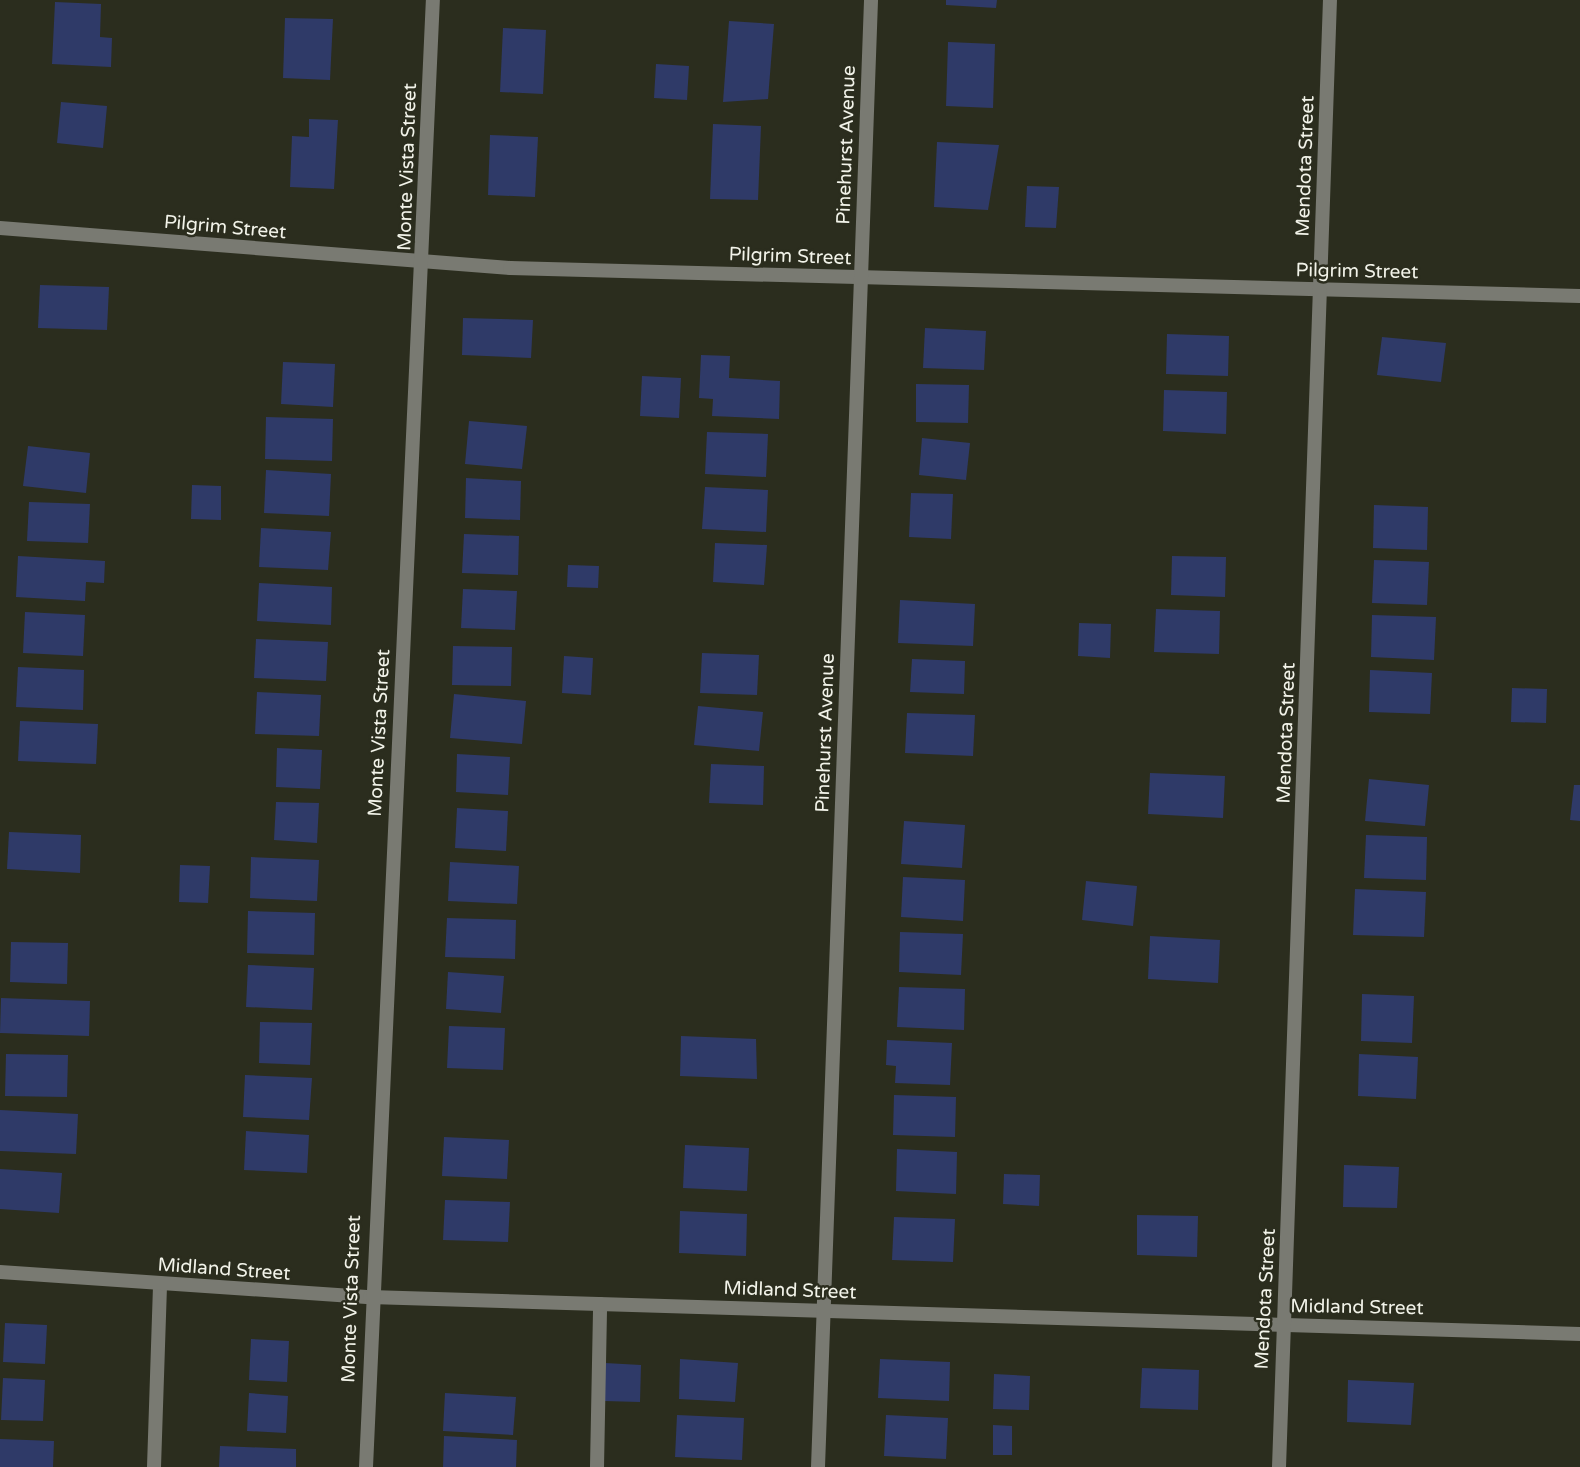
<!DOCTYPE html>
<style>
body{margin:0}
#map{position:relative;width:1580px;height:1467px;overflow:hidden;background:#2b2d1e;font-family:"Varela Round",sans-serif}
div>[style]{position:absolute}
.building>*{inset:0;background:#2f3a68}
.lane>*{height:14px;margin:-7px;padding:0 7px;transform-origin:7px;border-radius:7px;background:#797a72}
.street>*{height:14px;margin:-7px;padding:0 7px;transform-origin:7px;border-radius:7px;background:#797a72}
span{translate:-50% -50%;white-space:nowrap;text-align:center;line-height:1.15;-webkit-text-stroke:5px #2b2d1e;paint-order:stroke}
.street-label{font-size:19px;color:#f2f3e9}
</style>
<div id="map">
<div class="building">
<div style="clip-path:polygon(946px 0,997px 0,996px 8px,946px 5px)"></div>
<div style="clip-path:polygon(55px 2px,101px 4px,100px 37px,112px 38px,111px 67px,52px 64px)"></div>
<div style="clip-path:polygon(285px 18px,333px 19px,330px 80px,283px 78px)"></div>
<div style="clip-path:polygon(729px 21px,774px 24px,768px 99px,723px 102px)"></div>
<div style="clip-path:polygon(503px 28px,546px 30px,543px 94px,500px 92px)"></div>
<div style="clip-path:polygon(948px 42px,995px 44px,993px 108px,946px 106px)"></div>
<div style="clip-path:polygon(656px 64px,689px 66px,687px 100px,654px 98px)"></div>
<div style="clip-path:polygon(61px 102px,107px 106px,103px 148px,57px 143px)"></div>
<div style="clip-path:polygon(309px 119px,338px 120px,334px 189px,290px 187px,292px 136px,309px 137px)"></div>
<div style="clip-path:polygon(713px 124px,761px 126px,758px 200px,710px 199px)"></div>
<div style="clip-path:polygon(490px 135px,538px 137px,535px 197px,488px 195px)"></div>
<div style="clip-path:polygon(937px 142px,999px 145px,988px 210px,934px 207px)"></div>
<div style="clip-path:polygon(1027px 186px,1059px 187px,1056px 228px,1025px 227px)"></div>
<div style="clip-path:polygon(40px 285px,109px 287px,107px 330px,38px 328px)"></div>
<div style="clip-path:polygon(463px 318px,533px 320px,531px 358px,462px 355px)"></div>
<div style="clip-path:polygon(925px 328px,986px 331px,984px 370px,923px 368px)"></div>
<div style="clip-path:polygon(1167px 334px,1229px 336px,1228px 376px,1166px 374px)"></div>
<div style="clip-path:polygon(1382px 337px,1446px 343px,1441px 382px,1377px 375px)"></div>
<div style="clip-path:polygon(701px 355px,730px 356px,729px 378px,780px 381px,779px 419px,712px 416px,713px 399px,699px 398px)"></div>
<div style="clip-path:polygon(283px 362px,335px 364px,333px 407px,281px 404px)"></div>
<div style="clip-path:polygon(642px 376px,681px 378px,679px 418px,640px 416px)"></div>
<div style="clip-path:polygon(916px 384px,969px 385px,968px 423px,916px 422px)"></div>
<div style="clip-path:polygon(1164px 390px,1227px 392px,1226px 434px,1163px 431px)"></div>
<div style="clip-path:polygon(266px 417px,333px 419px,332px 461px,265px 459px)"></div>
<div style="clip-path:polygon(469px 421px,527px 426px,522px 469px,465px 464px)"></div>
<div style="clip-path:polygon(707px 432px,768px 434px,766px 477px,705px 474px)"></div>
<div style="clip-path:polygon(922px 438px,970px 443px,966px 480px,919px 475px)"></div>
<div style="clip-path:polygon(28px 446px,90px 453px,86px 493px,23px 486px)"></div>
<div style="clip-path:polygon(266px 470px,331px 474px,329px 516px,264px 513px)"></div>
<div style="clip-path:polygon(466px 478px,521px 481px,520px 520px,465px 518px)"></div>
<div style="clip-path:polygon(192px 485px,221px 486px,221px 520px,191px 519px)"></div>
<div style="clip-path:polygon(705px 487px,768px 490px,766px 532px,702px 529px)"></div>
<div style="clip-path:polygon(911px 493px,953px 494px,951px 539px,909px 537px)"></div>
<div style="clip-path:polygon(29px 502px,90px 504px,88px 543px,27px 541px)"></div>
<div style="clip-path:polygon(1374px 505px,1428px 507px,1427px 550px,1373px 548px)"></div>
<div style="clip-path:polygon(261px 528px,331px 532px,328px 570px,259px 567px)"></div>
<div style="clip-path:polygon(464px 534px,519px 536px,518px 575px,462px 573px)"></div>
<div style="clip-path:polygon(715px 543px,767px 545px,764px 585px,713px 582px)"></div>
<div style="clip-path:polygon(18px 556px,105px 561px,104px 583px,86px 582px,85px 601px,16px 597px)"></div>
<div style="clip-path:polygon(1172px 556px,1226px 557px,1225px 597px,1171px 595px)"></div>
<div style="clip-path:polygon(1374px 560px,1429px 562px,1427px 605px,1372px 603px)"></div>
<div style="clip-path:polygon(568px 565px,599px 566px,598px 588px,567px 587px)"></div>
<div style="clip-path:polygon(259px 583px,332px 587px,331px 625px,257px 621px)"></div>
<div style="clip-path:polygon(463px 589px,517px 591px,515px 630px,461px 628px)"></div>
<div style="clip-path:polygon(900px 600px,975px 604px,973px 646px,898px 643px)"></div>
<div style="clip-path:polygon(1156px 609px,1220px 611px,1219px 654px,1154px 652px)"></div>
<div style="clip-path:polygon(25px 612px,85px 615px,83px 656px,23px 653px)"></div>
<div style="clip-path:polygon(1372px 615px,1436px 617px,1434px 660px,1371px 657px)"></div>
<div style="clip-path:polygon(1079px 623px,1111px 624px,1110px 658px,1078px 656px)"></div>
<div style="clip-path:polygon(256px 639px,328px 642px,326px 681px,254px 678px)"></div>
<div style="clip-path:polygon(453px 646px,512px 647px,511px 686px,452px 685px)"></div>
<div style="clip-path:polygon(702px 653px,759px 655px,757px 695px,700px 693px)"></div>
<div style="clip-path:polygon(564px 656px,593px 658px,591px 695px,562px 693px)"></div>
<div style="clip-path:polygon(912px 659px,965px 661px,964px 694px,910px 692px)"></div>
<div style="clip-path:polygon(18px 667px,84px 670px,83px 710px,16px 707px)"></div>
<div style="clip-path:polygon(1370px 670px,1432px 673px,1430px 714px,1369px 712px)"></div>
<div style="clip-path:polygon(1512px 688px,1547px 689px,1546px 723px,1511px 722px)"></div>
<div style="clip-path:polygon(257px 692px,321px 695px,319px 736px,255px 734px)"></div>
<div style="clip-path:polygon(454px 694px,526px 701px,522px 744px,450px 738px)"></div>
<div style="clip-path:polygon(698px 706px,763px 712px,759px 751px,694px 745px)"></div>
<div style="clip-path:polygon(907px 713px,975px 715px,973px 756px,905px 753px)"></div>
<div style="clip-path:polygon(20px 721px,98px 724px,96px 764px,18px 761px)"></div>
<div style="clip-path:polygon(277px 748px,322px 750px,320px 789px,276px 787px)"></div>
<div style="clip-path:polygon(457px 754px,510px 757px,508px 795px,456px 792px)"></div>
<div style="clip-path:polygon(711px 764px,764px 766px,763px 805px,709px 803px)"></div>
<div style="clip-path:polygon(1150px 773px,1225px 776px,1223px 818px,1148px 814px)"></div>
<div style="clip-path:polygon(1369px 779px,1429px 785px,1425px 826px,1365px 821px)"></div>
<div style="clip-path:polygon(1574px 785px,1580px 785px,1580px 821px,1570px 820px)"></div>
<div style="clip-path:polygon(276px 802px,319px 803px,317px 843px,274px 840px)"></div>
<div style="clip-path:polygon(457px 808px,508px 811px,506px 851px,455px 848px)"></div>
<div style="clip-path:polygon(904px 821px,965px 825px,962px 868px,901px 864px)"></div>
<div style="clip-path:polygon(9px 832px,81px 835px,80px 873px,7px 869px)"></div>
<div style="clip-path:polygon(1366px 835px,1427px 837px,1426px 880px,1364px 878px)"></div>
<div style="clip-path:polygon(251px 857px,319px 860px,317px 901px,250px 898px)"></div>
<div style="clip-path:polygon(450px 862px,519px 866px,517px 904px,448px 901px)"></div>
<div style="clip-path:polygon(180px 865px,210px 866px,208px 903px,179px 902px)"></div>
<div style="clip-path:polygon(903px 877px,965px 880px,963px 921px,901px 917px)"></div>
<div style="clip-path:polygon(1086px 881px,1137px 886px,1133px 926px,1082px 920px)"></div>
<div style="clip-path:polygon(1355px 889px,1426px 892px,1424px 937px,1353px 935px)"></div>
<div style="clip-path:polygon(248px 911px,315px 913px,314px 955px,247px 953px)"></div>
<div style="clip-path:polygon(447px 918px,516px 920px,515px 959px,445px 957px)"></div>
<div style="clip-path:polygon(900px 932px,963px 934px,961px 975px,899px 972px)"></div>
<div style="clip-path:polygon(1150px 936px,1220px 940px,1218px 983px,1148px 979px)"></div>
<div style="clip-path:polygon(11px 942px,68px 943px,67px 984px,10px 982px)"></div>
<div style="clip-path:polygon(248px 965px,314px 968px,312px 1010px,246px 1007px)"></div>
<div style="clip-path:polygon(448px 972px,504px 976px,501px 1013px,446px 1009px)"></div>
<div style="clip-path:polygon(899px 987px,965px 989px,964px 1030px,897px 1027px)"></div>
<div style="clip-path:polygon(1362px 994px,1414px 996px,1412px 1043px,1361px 1041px)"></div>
<div style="clip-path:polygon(1px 998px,90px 1001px,89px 1036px,0 1033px)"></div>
<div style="clip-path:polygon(260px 1022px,312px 1023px,310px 1065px,259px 1063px)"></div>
<div style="clip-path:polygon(449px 1026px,505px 1028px,503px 1070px,447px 1068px)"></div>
<div style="clip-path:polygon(681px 1036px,756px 1039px,757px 1079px,680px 1076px)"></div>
<div style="clip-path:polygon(887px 1040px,952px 1043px,950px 1085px,895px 1083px,896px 1066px,886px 1065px)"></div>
<div style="clip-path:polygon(6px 1054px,68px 1055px,67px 1097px,5px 1096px)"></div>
<div style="clip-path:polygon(1359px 1054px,1418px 1057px,1416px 1099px,1358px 1096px)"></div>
<div style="clip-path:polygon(245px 1075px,312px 1078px,309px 1120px,243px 1117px)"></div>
<div style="clip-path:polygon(894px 1095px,956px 1097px,955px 1137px,893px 1135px)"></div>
<div style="clip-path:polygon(0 1110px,78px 1114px,76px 1154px,0 1151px)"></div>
<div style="clip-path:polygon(246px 1131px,309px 1135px,307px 1173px,244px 1170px)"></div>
<div style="clip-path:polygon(444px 1137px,509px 1140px,507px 1179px,442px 1176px)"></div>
<div style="clip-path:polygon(685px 1145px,749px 1148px,747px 1191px,683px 1188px)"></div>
<div style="clip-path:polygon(897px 1149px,957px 1152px,956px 1194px,896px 1191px)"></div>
<div style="clip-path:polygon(1344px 1165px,1399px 1167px,1397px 1208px,1343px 1207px)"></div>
<div style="clip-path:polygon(0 1169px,62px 1173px,59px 1213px,0 1209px)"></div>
<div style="clip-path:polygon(1004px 1174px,1040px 1175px,1039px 1206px,1003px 1204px)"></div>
<div style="clip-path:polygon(445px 1200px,510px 1202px,508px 1242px,443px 1240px)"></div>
<div style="clip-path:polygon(680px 1211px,747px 1214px,746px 1256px,679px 1253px)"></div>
<div style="clip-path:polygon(1137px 1215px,1198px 1216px,1197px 1257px,1137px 1255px)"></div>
<div style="clip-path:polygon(894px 1217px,955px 1219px,953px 1262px,892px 1260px)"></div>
<div style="clip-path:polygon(5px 1323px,47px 1325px,45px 1364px,3px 1362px)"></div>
<div style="clip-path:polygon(251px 1339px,289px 1341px,287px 1382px,249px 1380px)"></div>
<div style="clip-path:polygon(680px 1359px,738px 1363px,735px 1402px,679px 1399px)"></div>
<div style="clip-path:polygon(880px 1359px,950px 1362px,949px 1401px,878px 1398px)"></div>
<div style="clip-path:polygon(605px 1363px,641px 1365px,640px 1402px,604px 1401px)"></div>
<div style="clip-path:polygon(1142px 1368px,1199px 1370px,1198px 1410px,1140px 1408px)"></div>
<div style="clip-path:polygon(994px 1374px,1030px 1376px,1029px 1410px,993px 1409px)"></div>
<div style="clip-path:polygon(3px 1378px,45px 1380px,43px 1421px,1px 1420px)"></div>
<div style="clip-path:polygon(1348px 1380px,1414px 1383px,1411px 1425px,1347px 1422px)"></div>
<div style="clip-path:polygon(249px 1393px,288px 1396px,286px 1433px,247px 1431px)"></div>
<div style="clip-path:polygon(445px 1393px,516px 1397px,513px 1435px,443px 1431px)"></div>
<div style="clip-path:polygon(677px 1415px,744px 1418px,742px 1460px,675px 1457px)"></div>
<div style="clip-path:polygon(886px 1415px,948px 1418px,946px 1459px,884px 1456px)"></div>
<div style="clip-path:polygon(993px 1425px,1012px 1426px,1012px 1455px,993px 1455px)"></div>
<div style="clip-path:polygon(444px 1436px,517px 1440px,516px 1467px,443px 1467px)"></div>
<div style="clip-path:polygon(0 1439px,54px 1441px,53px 1467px,0 1467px)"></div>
<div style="clip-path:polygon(220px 1446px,296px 1449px,296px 1467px,219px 1467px)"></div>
</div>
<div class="lane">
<div style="left:154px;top:1467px;width:182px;rotate:-88.1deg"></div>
<div style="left:597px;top:1467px;width:163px;rotate:-88.9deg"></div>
</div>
<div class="street">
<div style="left:0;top:228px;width:512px;rotate:4.48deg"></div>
<div style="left:510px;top:268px;width:1070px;rotate:1.5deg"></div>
<div style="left:0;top:1272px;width:371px;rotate:3.9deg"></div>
<div style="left:370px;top:1297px;width:1211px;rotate:1.75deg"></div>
<div style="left:366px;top:1467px;width:1469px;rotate:-87.39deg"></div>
<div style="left:818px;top:1467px;width:1468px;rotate:-87.93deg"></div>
<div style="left:1279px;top:1467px;width:1468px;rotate:-88.01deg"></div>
</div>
<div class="street-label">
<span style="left:847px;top:145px;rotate:-88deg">Pinehurst Avenue</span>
<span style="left:1306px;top:166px;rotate:-88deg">Mendota Street</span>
<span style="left:408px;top:167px;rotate:-88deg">Monte Vista Street</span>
<span style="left:225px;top:228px;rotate:5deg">Pilgrim Street</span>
<span style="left:790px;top:257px;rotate:2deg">Pilgrim Street</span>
<span style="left:1357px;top:272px;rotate:1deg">Pilgrim Street</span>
<span style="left:380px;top:733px;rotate:-87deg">Monte Vista Street</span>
<span style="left:826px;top:733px;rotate:-88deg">Pinehurst Avenue</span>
<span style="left:1287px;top:733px;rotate:-88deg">Mendota Street</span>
<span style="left:224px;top:1270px;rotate:4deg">Midland Street</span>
<span style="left:790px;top:1291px;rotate:2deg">Midland Street</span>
<span style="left:352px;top:1299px;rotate:-88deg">Monte Vista Street</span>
<span style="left:1266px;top:1299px;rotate:-87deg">Mendota Street</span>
<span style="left:1357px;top:1308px;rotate:1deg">Midland Street</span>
</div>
</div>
